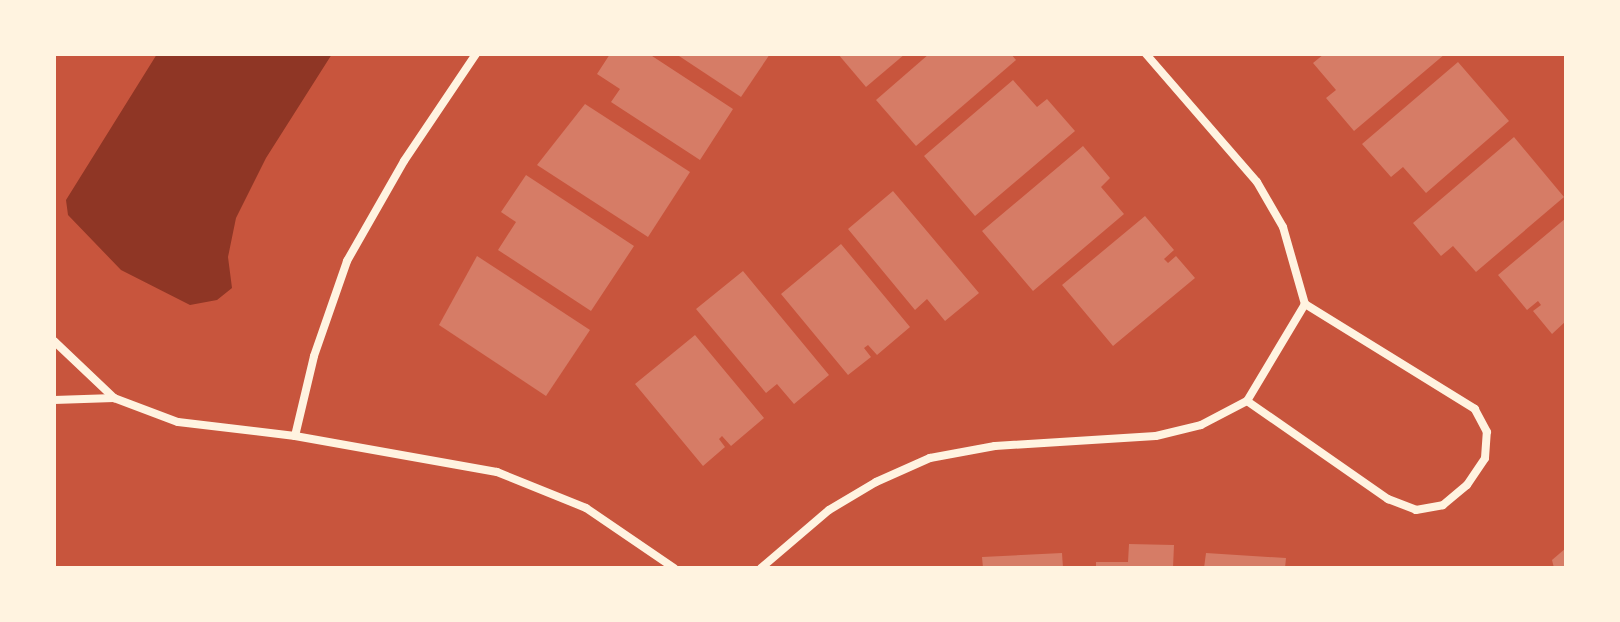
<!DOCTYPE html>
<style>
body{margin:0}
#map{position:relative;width:1620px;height:622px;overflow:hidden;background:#c8553d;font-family:"Archivo Narrow",sans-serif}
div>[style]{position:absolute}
.water>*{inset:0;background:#8f3625}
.building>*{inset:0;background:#d67c66}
.minor>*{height:8px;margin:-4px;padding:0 4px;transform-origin:4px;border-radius:4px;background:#fff3e0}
span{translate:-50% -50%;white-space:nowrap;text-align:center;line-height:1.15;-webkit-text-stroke:7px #fff3e0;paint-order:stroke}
.frame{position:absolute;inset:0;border:56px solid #fff3e0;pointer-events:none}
</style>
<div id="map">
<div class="water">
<div style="clip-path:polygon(157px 54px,332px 54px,266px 158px,236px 218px,228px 257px,232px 288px,217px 300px,190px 305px,121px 270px,68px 215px,66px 200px)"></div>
</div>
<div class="building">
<div style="clip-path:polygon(610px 54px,649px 54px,733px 109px,700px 160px,611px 102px,620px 89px,597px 74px)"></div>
<div style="clip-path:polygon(676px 54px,770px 54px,741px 97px)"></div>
<div style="clip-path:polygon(838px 54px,905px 54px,866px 87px)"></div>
<div style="clip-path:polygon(929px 54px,1011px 54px,1016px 60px,916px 146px,876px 100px)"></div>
<div style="clip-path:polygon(1324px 54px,1445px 54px,1354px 131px,1326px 98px,1336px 90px,1313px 63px)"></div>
<div style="clip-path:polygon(1458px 62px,1509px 121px,1426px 193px,1403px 167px,1391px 177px,1362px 144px)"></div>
<div style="clip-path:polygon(1013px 80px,1037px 107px,1047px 99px,1075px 131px,975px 216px,924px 156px)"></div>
<div style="clip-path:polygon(585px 104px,690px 172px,648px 237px,537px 165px)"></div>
<div style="clip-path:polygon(1514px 137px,1564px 197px,1476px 272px,1453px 246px,1441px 256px,1413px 223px)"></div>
<div style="clip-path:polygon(1083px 146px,1110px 178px,1101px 187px,1124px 214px,1033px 291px,982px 231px)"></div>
<div style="clip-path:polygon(526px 175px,634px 246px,591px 311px,498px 250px,516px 222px,501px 212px)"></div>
<div style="clip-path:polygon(893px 191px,979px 293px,945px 321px,927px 299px,915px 310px,848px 229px)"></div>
<div style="clip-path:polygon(1145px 216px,1174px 250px,1164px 259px,1168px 263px,1176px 256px,1195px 278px,1113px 346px,1062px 285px)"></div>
<div style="clip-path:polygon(1566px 218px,1566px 321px,1552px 334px,1533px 311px,1541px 305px,1538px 301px,1527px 310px,1498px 275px)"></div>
<div style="clip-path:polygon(841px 244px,910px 327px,877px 355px,868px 345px,864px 348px,871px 357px,848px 375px,781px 294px)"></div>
<div style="clip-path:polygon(477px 256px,590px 330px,546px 396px,439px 325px)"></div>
<div style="clip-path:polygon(743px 271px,829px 375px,794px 404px,777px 384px,766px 393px,696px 309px)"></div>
<div style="clip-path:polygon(695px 335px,764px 418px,731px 446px,722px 436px,719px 439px,725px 447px,703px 466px,635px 384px)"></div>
<div style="clip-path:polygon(1129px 544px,1174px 545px,1173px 568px,1096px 568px,1096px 562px,1128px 562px)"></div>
<div style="clip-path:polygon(1566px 548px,1566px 568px,1554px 568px,1552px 560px)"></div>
<div style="clip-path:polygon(1062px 553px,1063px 568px,983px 568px,982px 557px)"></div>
<div style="clip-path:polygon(1206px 553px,1286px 558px,1285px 568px,1204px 568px)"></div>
</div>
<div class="minor">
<div style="left:1146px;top:54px;width:169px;rotate:49.1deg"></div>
<div style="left:1257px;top:182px;width:52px;rotate:60deg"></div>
<div style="left:1283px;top:227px;width:80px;rotate:74.1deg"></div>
<div style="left:54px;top:341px;width:83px;rotate:43.5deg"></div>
<div style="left:54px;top:400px;width:60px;rotate:-1.9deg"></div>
<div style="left:114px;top:398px;width:68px;rotate:20.6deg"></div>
<div style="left:178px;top:422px;width:118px;rotate:6.8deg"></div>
<div style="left:295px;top:436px;width:205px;rotate:10.1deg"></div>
<div style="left:497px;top:472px;width:96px;rotate:22deg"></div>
<div style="left:586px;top:508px;width:107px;rotate:34.3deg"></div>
<div style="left:1247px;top:401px;width:172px;rotate:34.8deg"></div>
<div style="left:1388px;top:499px;width:30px;rotate:21deg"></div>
<div style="left:1416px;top:510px;width:27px;rotate:-10deg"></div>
<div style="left:1443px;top:505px;width:31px;rotate:-40deg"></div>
<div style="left:1467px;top:485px;width:32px;rotate:-56deg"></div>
<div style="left:1485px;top:458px;width:26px;rotate:-86deg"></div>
<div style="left:1487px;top:432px;width:26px;rotate:-118deg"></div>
<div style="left:1475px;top:409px;width:200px;rotate:-148.3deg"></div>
<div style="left:295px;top:436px;width:82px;rotate:-76.6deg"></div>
<div style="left:314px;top:356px;width:101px;rotate:-70.8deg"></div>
<div style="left:347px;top:261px;width:115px;rotate:-60.3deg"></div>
<div style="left:404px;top:161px;width:129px;rotate:-56.1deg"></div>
<div style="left:761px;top:568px;width:89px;rotate:-40.5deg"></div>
<div style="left:829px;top:510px;width:55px;rotate:-30.8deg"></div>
<div style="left:876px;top:482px;width:59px;rotate:-24deg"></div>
<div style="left:930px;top:458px;width:66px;rotate:-10.5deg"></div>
<div style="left:995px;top:446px;width:161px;rotate:-3.6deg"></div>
<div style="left:1156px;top:436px;width:46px;rotate:-13.7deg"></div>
<div style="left:1201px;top:425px;width:52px;rotate:-27.6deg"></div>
<div style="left:1247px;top:401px;width:113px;rotate:-59.1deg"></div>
</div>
<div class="frame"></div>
</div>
